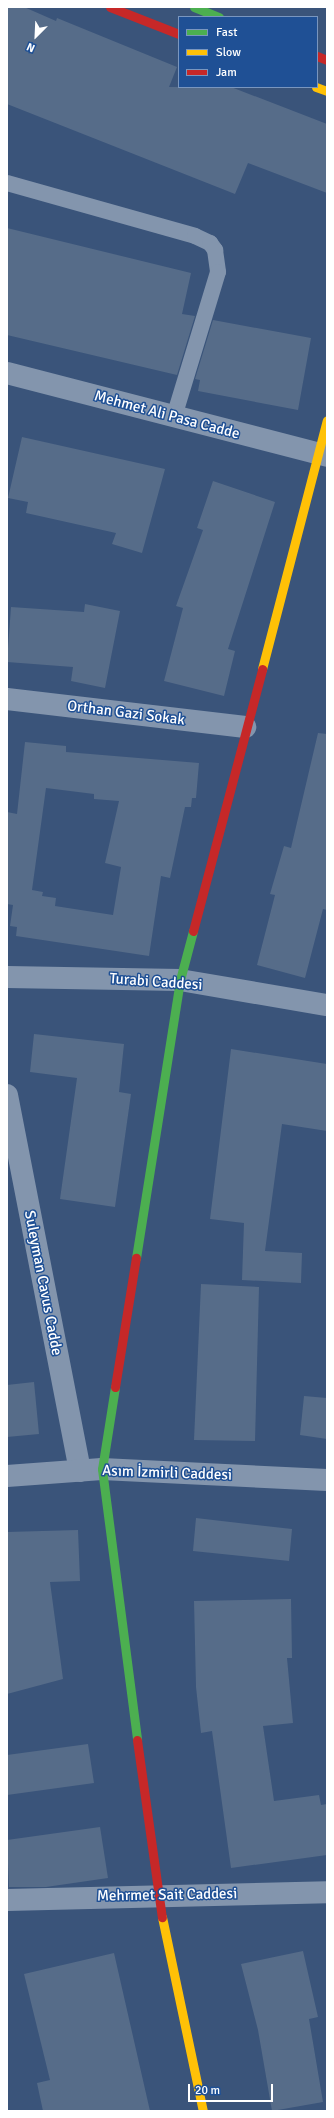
<!DOCTYPE html>
<meta charset="utf-8">
<style>
body{margin:0}
#map{position:relative;width:334px;height:2118px;overflow:hidden;background:#3a547a;font-family:Signika,sans-serif}
div>[style]{position:absolute}
.building>*{inset:0;background:#566c89}
.lane>*{height:16px;margin:-8px;padding:0 8px;transform-origin:8px;border-radius:8px;background:#8395ad}
.street>*{height:22px;margin:-11px;padding:0 11px;transform-origin:11px;border-radius:11px;background:#8395ad}
.fast>*{height:9px;margin:-4.5px;padding:0 4.5px;transform-origin:4.5px;border-radius:4.5px;background:#4caf50}
.slow>*{height:9px;margin:-4.5px;padding:0 4.5px;transform-origin:4.5px;border-radius:4.5px;background:#ffc107}
.jam>*{height:9px;margin:-4.5px;padding:0 4.5px;transform-origin:4.5px;border-radius:4.5px;background:#c62828}
span{translate:-50% -50%;white-space:nowrap;text-align:center;line-height:1.15;-webkit-text-stroke:3px #1f5095;paint-order:stroke}
.street-label{font-size:15px;color:#fff}
.frame{position:absolute;inset:0;border:8px solid #fff;pointer-events:none}
.legend{position:absolute;left:178px;top:16px;width:140px;height:72px;box-sizing:border-box;background:#1f5095;border:1px solid #7996bf;margin:0;padding:5px 7px;list-style:none;font-size:12px;color:#fff}
.legend li{display:flex;align-items:center;gap:8px;height:20px}
.legend b{width:20px;border:1px solid #7996bf}
.north{position:absolute;left:16px;top:16px;width:40px;height:40px;-webkit-text-stroke:3px #1f5095;paint-order:stroke;rotate:204deg;font-size:11px;font-weight:700;line-height:16px;text-align:center;color:#fff}
.north::after{content:'';display:block;margin:auto;width:14px;height:18px;background:#fff;clip-path:polygon(50% 0,100% 100%,50% 72%,0 100%)}
.scale{position:absolute;left:188px;top:2084px;width:85px;height:18px;box-sizing:border-box;border:2px solid #fff;border-top:0;padding-left:5px;font-size:12px;line-height:14px;white-space:nowrap;color:#fff;-webkit-text-stroke:3px #1f5095;paint-order:stroke}
</style>
<div id="map">
<div class="building">
<div style="clip-path:polygon(7px 7px,24px 7px,56px 21px,57px 18px,177px 67px,169px 87px,231px 87px,327px 124px,327px 193px,248px 163px,235px 194px,7px 104px)"></div>
<div style="clip-path:polygon(7px 228px,191px 273px,182px 314px,195px 316px,177px 375px,7px 335px)"></div>
<div style="clip-path:polygon(213px 320px,311px 338px,298px 410px,198px 391px,200px 380px,195px 379px)"></div>
<div style="clip-path:polygon(22px 437px,165px 469px,142px 553px,112px 544px,116px 533px,26px 513px,28px 502px,8px 498px)"></div>
<div style="clip-path:polygon(213px 481px,275px 502px,228px 649px,235px 651px,224px 696px,164px 681px,183px 608px,176px 606px,203px 530px,197px 528px)"></div>
<div style="clip-path:polygon(85px 604px,120px 611px,105px 688px,71px 681px,73px 667px,7px 662px,11px 607px,84px 612px)"></div>
<div style="clip-path:polygon(318px 733px,327px 734px,327px 910px,323px 909px,305px 978px,257px 965px,275px 895px,270px 894px,284px 846px,291px 848px)"></div>
<div style="clip-path:polygon(evenodd,25px 742px,66px 746px,66px 752px,199px 763px,196px 798px,192px 798px,191px 807px,185px 807px,170px 878px,161px 876px,149px 956px,16px 936px,17px 927px,10px 926px,13px 905px,7px 904px,7px 812px,17px 814px,25px 742px,46px 788px,94px 794px,94px 799px,119px 801px,105px 863px,121px 867px,113px 915px,55px 906px,56px 898px,42px 896px,43px 892px,32px 890px,46px 788px)"></div>
<div style="clip-path:polygon(34px 1034px,124px 1044px,119px 1092px,131px 1094px,115px 1207px,60px 1199px,77px 1078px,30px 1072px)"></div>
<div style="clip-path:polygon(231px 1049px,327px 1064px,327px 1131px,282px 1124px,265px 1251px,302px 1253px,301px 1283px,242px 1280px,244px 1223px,210px 1219px)"></div>
<div style="clip-path:polygon(201px 1284px,259px 1287px,255px 1441px,194px 1440px)"></div>
<div style="clip-path:polygon(34px 1382px,39px 1434px,7px 1437px,7px 1385px)"></div>
<div style="clip-path:polygon(304px 1396px,327px 1398px,327px 1439px,300px 1435px)"></div>
<div style="clip-path:polygon(196px 1518px,292px 1529px,289px 1561px,193px 1551px)"></div>
<div style="clip-path:polygon(78px 1530px,80px 1581px,50px 1582px,63px 1679px,7px 1694px,7px 1532px)"></div>
<div style="clip-path:polygon(291px 1599px,292px 1658px,287px 1658px,293px 1723px,263px 1726px,274px 1801px,319px 1795px,321px 1805px,327px 1804px,327px 1855px,231px 1868px,212px 1731px,201px 1733px,196px 1687px,194px 1601px)"></div>
<div style="clip-path:polygon(88px 1744px,94px 1783px,7px 1795px,7px 1755px)"></div>
<div style="clip-path:polygon(100px 1827px,108px 1878px,46px 1887px,9px 1887px,7px 1840px)"></div>
<div style="clip-path:polygon(303px 1951px,318px 2017px,309px 2019px,323px 2102px,272px 2111px,258px 2030px,241px 1964px)"></div>
<div style="clip-path:polygon(114px 1953px,150px 2111px,43px 2111px,37px 2083px,50px 2080px,24px 1974px)"></div>
</div>
<div class="lane">
<div style="left:7px;top:183px;width:195px;rotate:15.7deg"></div>
<div style="left:195px;top:236px;width:17px;rotate:25deg"></div>
<div style="left:210px;top:243px;width:9px;rotate:54deg"></div>
<div style="left:215px;top:250px;width:22px;rotate:82deg"></div>
<div style="left:218px;top:272px;width:152px;rotate:106.9deg"></div>
</div>
<div class="street">
<div style="left:7px;top:373px;width:331px;rotate:14.5deg"></div>
<div style="left:7px;top:699px;width:240px;rotate:6.7deg"></div>
<div style="left:7px;top:977px;width:173px;rotate:1deg"></div>
<div style="left:180px;top:980px;width:149px;rotate:9.7deg"></div>
<div style="left:7px;top:1095px;width:383px;rotate:79deg"></div>
<div style="left:7px;top:1476px;width:95px;rotate:-4.2deg"></div>
<div style="left:102px;top:1469px;width:225px;rotate:2.8deg"></div>
<div style="left:7px;top:1900px;width:320px;rotate:-1.4deg"></div>
</div>
<div class="fast">
<div style="left:194px;top:7px;width:27px;rotate:22deg"></div>
<div style="left:136px;top:1258px;width:281px;rotate:-81deg"></div>
<div style="left:180px;top:980px;width:51px;rotate:-75.1deg"></div>
<div style="left:115px;top:1387px;width:83px;rotate:99deg"></div>
<div style="left:102px;top:1469px;width:273px;rotate:82.6deg"></div>
</div>
<div class="slow">
<div style="left:316px;top:87px;width:12px;rotate:20deg"></div>
<div style="left:262px;top:669px;width:257px;rotate:-75.4deg"></div>
<div style="left:162px;top:1917px;width:198px;rotate:78.1deg"></div>
</div>
<div class="jam">
<div style="left:110px;top:7px;width:74px;rotate:21.4deg"></div>
<div style="left:317px;top:56px;width:11px;rotate:22deg"></div>
<div style="left:193px;top:931px;width:271px;rotate:-75.2deg"></div>
<div style="left:115px;top:1387px;width:131px;rotate:-80.8deg"></div>
<div style="left:137px;top:1740px;width:179px;rotate:82deg"></div>
</div>
<div class="street-label">
<span style="left:167px;top:415px;rotate:15deg">Mehmet Ali Pasa Cadde</span>
<span style="left:126px;top:713px;rotate:7deg">Orthan Gazi Sokak</span>
<span style="left:156px;top:982px;rotate:4deg">Turabi Caddesi</span>
<span style="left:43px;top:1283px;rotate:79deg">Suleyman Cavus Cadde</span>
<span style="left:167px;top:1473px;rotate:2deg">Asım İzmirli Caddesi</span>
<span style="left:167px;top:1895px;rotate:-1deg">Mehrmet Sait Caddesi</span>
</div>
<div class="frame"></div>
<ul class="legend">
<li><b style="height:5px;background:#4caf50"></b>Fast</li>
<li><b style="height:5px;background:#ffc107"></b>Slow</li>
<li><b style="height:5px;background:#c62828"></b>Jam</li>
</ul>
<div class="north">N</div>
<div class="scale">20 m</div>
</div>
